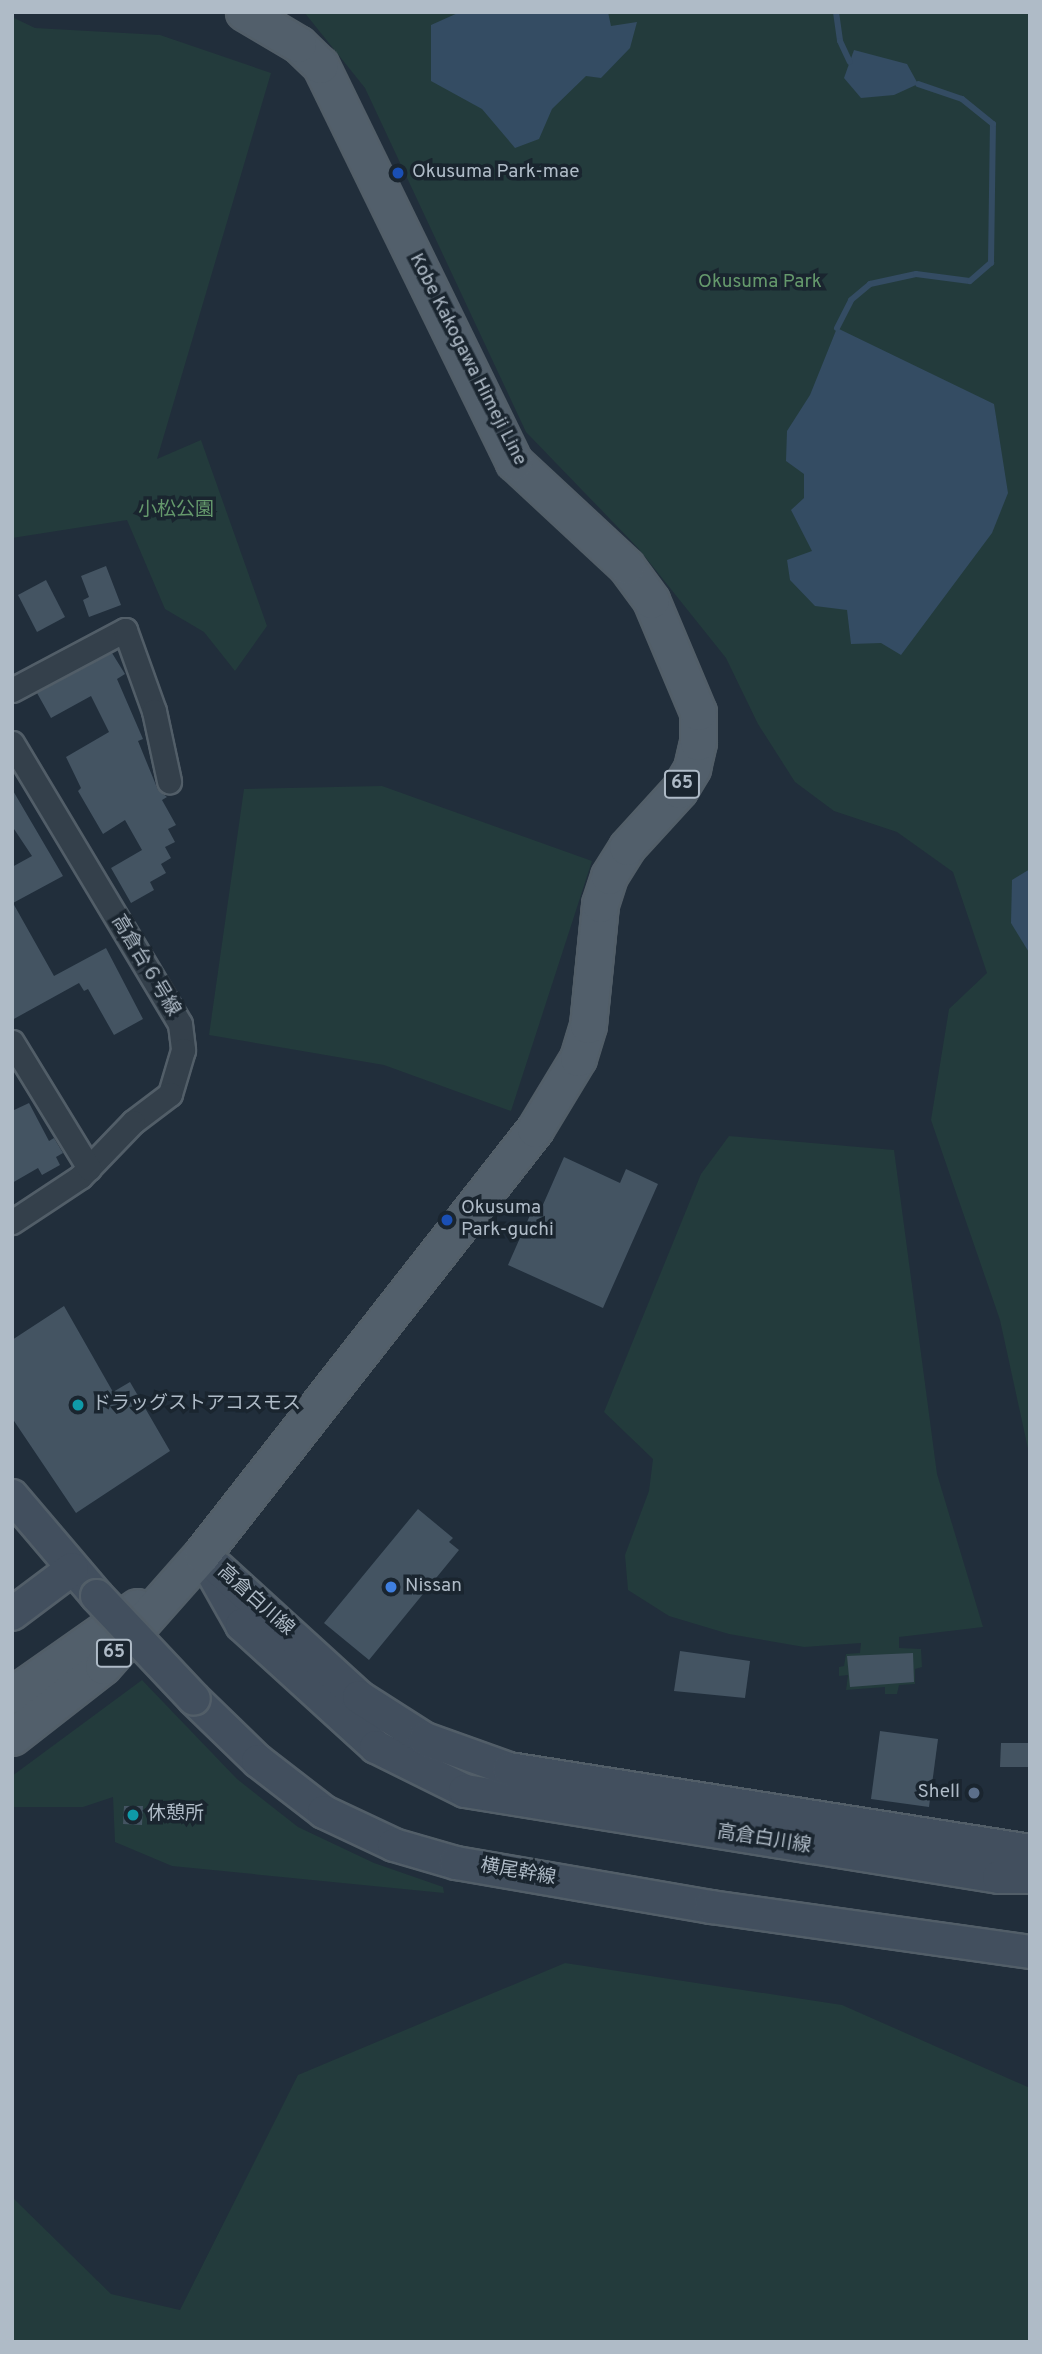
<!DOCTYPE html>
<meta charset="utf-8">
<style>
body{margin:0}
#map{position:relative;width:1042px;height:2354px;overflow:hidden;background:#212e3b;font-family:Overpass,"Noto Sans JP",sans-serif}
div>[style]{position:absolute}
.green>*{inset:0;background:#233b3c}
.water>*{inset:0;background:#344c63}
.stream>*{height:6px;margin:-3px;padding:0 3px;transform-origin:3px;border-radius:3px;background:#344c63}
.building>*{inset:0;background:#445462}
.roads{filter:drop-shadow(2px 0 #525e68) drop-shadow(-2px 0 #525e68) drop-shadow(0 2px #525e68) drop-shadow(0 -2px #525e68)}
.street>*{height:23px;margin:-11.5px;padding:0 11.5px;transform-origin:11.5px;border-radius:11.5px;background:#34404b}
.secondary>*{height:32px;margin:-16px;padding:0 16px;transform-origin:16px;border-radius:16px;background:#424f5e}
.primary>*{height:35px;margin:-17.5px;padding:0 17.5px;transform-origin:17.5px;border-radius:17.5px;background:#525f6b}
.bridges{filter:drop-shadow(2px 0 #525e68) drop-shadow(-2px 0 #525e68) drop-shadow(0 2px #525e68) drop-shadow(0 -2px #525e68)}
.secondary-bridge>*{height:32px;margin:-16px;padding:0 16px;transform-origin:16px;border-radius:16px;background:#424f5e}
.dots>*{width:19px;height:19px;translate:-50% -50%;box-sizing:border-box;border:4px solid #1a252f;border-radius:50%}
span{translate:-50% -50%;white-space:nowrap;text-align:center;line-height:1.15;-webkit-text-stroke:7px #1a252f;paint-order:stroke}
.shield-label span{padding:2px 5px;background:#1a252f;border:2px solid;border-radius:5px;-webkit-text-stroke-width:0}
.shield-label{font-size:18px;color:#afbbc7;font-weight:700}
.poi-label{font-size:19px;color:#afbbc7}
.left{translate:0 -50%;text-align:left}
.right{translate:-100% -50%;text-align:right}
.park-label{font-size:19px;color:#65996c}
.street-label{font-size:19px;color:#afbbc7}
.frame{position:absolute;inset:0;border:14px solid #afbbc7;pointer-events:none}
</style>
<div id="map">
<div class="green">
<div style="clip-path:polygon(304px 12px,1030px 12px,1030px 1458px,1000px 1320px,931px 1120px,949px 1009px,987px 973px,953px 872px,897px 832px,834px 811px,795px 782px,758px 724px,726px 658px,638px 548px,526px 432px,365px 88px)"></div>
<div style="clip-path:polygon(12px 17px,35px 28px,160px 35px,271px 73px,157px 459px,201px 440px,267px 626px,235px 671px,204px 632px,165px 609px,127px 520px,12px 538px)"></div>
<div style="clip-path:polygon(382px 786px,592px 861px,511px 1111px,384px 1065px,209px 1035px,244px 789px)"></div>
<div style="clip-path:polygon(729px 1136px,894px 1150px,937px 1474px,983px 1627px,899px 1637px,899px 1648px,921px 1649px,922px 1667px,915px 1669px,915px 1684px,899px 1685px,897px 1694px,885px 1694px,885px 1687px,846px 1690px,848px 1675px,839px 1676px,839px 1667px,844px 1666px,846px 1654px,860px 1653px,861px 1643px,804px 1647px,729px 1634px,669px 1616px,628px 1590px,625px 1555px,649px 1491px,653px 1459px,604px 1412px,701px 1174px)"></div>
<div style="clip-path:polygon(142px 1680px,237px 1779px,298px 1827px,374px 1863px,443px 1887px,444px 1893px,172px 1866px,115px 1842px,113px 1797px,83px 1807px,12px 1807px,12px 1776px)"></div>
<div style="clip-path:polygon(565px 1963px,842px 2005px,1030px 2088px,1030px 2342px,12px 2342px,12px 2197px,111px 2294px,180px 2310px,298px 2075px)"></div>
</div>
<div class="water">
<div style="clip-path:polygon(460px 12px,608px 12px,611px 26px,637px 22px,630px 48px,601px 78px,586px 76px,552px 109px,539px 139px,515px 148px,482px 109px,431px 81px,431px 25px)"></div>
<div style="clip-path:polygon(854px 50px,907px 64px,918px 84px,894px 95px,861px 98px,844px 78px)"></div>
<div style="clip-path:polygon(837px 328px,994px 404px,1008px 493px,992px 533px,901px 655px,881px 643px,851px 644px,847px 610px,815px 606px,790px 580px,787px 560px,812px 551px,791px 510px,804px 498px,804px 474px,786px 461px,787px 431px,810px 395px)"></div>
<div style="clip-path:polygon(1030px 869px,1030px 954px,1011px 923px,1012px 880px)"></div>
</div>
<div class="stream">
<div style="left:836px;top:12px;width:29px;rotate:82deg"></div>
<div style="left:840px;top:41px;width:23px;rotate:65deg"></div>
<div style="left:837px;top:328px;width:31px;rotate:-63deg"></div>
<div style="left:851px;top:300px;width:25px;rotate:-40deg"></div>
<div style="left:870px;top:284px;width:47px;rotate:-12.3deg"></div>
<div style="left:916px;top:274px;width:54px;rotate:7.4deg"></div>
<div style="left:970px;top:281px;width:28px;rotate:-41deg"></div>
<div style="left:991px;top:263px;width:139px;rotate:-89.2deg"></div>
<div style="left:993px;top:124px;width:40px;rotate:-141deg"></div>
<div style="left:962px;top:99px;width:46px;rotate:-161.2deg"></div>
</div>
<div class="building">
<div style="clip-path:polygon(106px 566px,121px 605px,89px 617px,83px 600px,89px 597px,81px 576px)"></div>
<div style="clip-path:polygon(46px 580px,65px 617px,37px 632px,18px 595px)"></div>
<div style="clip-path:polygon(112px 653px,125px 674px,117px 679px,143px 739px,138px 741px,158px 790px,167px 797px,162px 800px,176px 825px,168px 829px,175px 842px,165px 847px,171px 858px,161px 864px,166px 873px,150px 882px,154px 890px,131px 903px,111px 868px,142px 850px,125px 820px,103px 834px,78px 791px,81px 788px,66px 757px,109px 732px,91px 696px,51px 718px,37px 693px)"></div>
<div style="clip-path:polygon(12px 789px,63px 876px,13px 903px,54px 976px,106px 948px,143px 1019px,114px 1035px,88px 989px,84px 991px,79px 983px,12px 1020px,12px 867px,32px 856px,12px 826px)"></div>
<div style="clip-path:polygon(29px 1103px,49px 1141px,54px 1138px,63px 1153px,56px 1157px,60px 1165px,42px 1175px,38px 1168px,12px 1183px,12px 1111px)"></div>
<div style="clip-path:polygon(564px 1157px,620px 1183px,626px 1169px,658px 1184px,603px 1308px,508px 1265px,531px 1213px,538px 1216px)"></div>
<div style="clip-path:polygon(64px 1306px,113px 1392px,130px 1382px,170px 1451px,76px 1513px,12px 1418px,12px 1340px)"></div>
<div style="clip-path:polygon(418px 1509px,453px 1538px,449px 1542px,459px 1550px,369px 1660px,324px 1623px)"></div>
<div style="clip-path:polygon(680px 1651px,750px 1661px,745px 1698px,674px 1691px)"></div>
<div style="clip-path:polygon(913px 1653px,914px 1682px,850px 1687px,847px 1656px)"></div>
<div style="clip-path:polygon(880px 1731px,938px 1739px,929px 1807px,871px 1799px)"></div>
<div style="clip-path:polygon(1001px 1743px,1030px 1743px,1030px 1767px,1000px 1767px)"></div>
<div style="clip-path:polygon(124px 1806px,143px 1806px,142px 1825px,123px 1824px)"></div>
</div>
<div class="roads">
<div class="street">
<div style="left:12px;top:690px;width:128px;rotate:-28deg"></div>
<div style="left:125px;top:630px;width:86px;rotate:70.3deg"></div>
<div style="left:154px;top:711px;width:72px;rotate:77.9deg"></div>
<div style="left:12px;top:743px;width:327px;rotate:59.1deg"></div>
<div style="left:180px;top:1024px;width:26px;rotate:83deg"></div>
<div style="left:183px;top:1050px;width:46px;rotate:106.5deg"></div>
<div style="left:170px;top:1094px;width:46px;rotate:142.9deg"></div>
<div style="left:133px;top:1122px;width:76px;rotate:133.9deg"></div>
<div style="left:80px;top:1177px;width:82px;rotate:146.5deg"></div>
<div style="left:12px;top:1042px;width:148px;rotate:58.6deg"></div>
</div>
<div class="secondary">
<div style="left:12px;top:1496px;width:131px;rotate:49.6deg"></div>
<div style="left:202px;top:1554px;width:81px;rotate:60.6deg"></div>
<div style="left:242px;top:1625px;width:181px;rotate:42.3deg"></div>
<div style="left:376px;top:1747px;width:99px;rotate:26.3deg"></div>
<div style="left:465px;top:1791px;width:541px;rotate:9.15deg"></div>
<div style="left:999px;top:1877px;width:31px"></div>
<div style="left:219px;top:1569px;width:190px;rotate:42.4deg"></div>
<div style="left:359px;top:1697px;width:78px;rotate:32.5deg"></div>
<div style="left:425px;top:1739px;width:89px;rotate:19.7deg"></div>
<div style="left:509px;top:1769px;width:527px;rotate:8.94deg"></div>
<div style="left:12px;top:1614px;width:75px;rotate:-36.9deg"></div>
<div style="left:194px;top:1699px;width:89px;rotate:44.1deg"></div>
<div style="left:258px;top:1761px;width:83px;rotate:37.7deg"></div>
<div style="left:324px;top:1812px;width:77px;rotate:25.2deg"></div>
<div style="left:394px;top:1845px;width:65px;rotate:16.2deg"></div>
<div style="left:456px;top:1863px;width:259px;rotate:9.8deg"></div>
<div style="left:711px;top:1907px;width:322px;rotate:8deg"></div>
</div>
<div class="primary">
<div style="left:12px;top:1695px;width:153px;rotate:-35.1deg"></div>
<div style="left:12px;top:1737px;width:115px;rotate:-38deg"></div>
<div style="left:103px;top:1666px;width:149px;rotate:-48.5deg"></div>
<div style="left:202px;top:1554px;width:540px;rotate:-51.92deg"></div>
<div style="left:535px;top:1129px;width:83px;rotate:-58.8deg"></div>
<div style="left:578px;top:1058px;width:34px;rotate:-73deg"></div>
<div style="left:588px;top:1025px;width:122px;rotate:-84.3deg"></div>
<div style="left:600px;top:904px;width:29px;rotate:-72deg"></div>
<div style="left:609px;top:876px;width:34px;rotate:-58deg"></div>
<div style="left:627px;top:847px;width:77px;rotate:-47.6deg"></div>
<div style="left:679px;top:790px;width:26px;rotate:-59deg"></div>
<div style="left:692px;top:768px;width:27px;rotate:-77deg"></div>
<div style="left:698px;top:742px;width:30px;rotate:-90deg"></div>
<div style="left:698px;top:712px;width:121px;rotate:-112.8deg"></div>
<div style="left:651px;top:600px;width:42px;rotate:-126.3deg"></div>
<div style="left:626px;top:566px;width:153px;rotate:-137.1deg"></div>
<div style="left:514px;top:462px;width:442px;rotate:-116deg"></div>
<div style="left:320px;top:65px;width:30px;rotate:-136deg"></div>
<div style="left:298px;top:44px;width:63px;rotate:-149.3deg"></div>
</div>
</div>
<div class="bridges">
<div class="secondary-bridge">
<div style="left:97px;top:1596px;width:141px;rotate:46.7deg"></div>
</div>
</div>
<div class="dots">
<div style="left:398px;top:173px;background:#1a4fb4"></div>
<div style="left:447px;top:1220px;background:#1a4fb4"></div>
<div style="left:78px;top:1405px;background:#0f9aa8"></div>
<div style="left:391px;top:1587px;background:#3f7fe0"></div>
<div style="left:974px;top:1793px;background:#5c6f8a"></div>
<div style="left:133px;top:1815px;background:#0f9aa8"></div>
</div>
<div class="shield-label">
<span style="left:682px;top:784px">65</span>
<span style="left:114px;top:1653px">65</span>
</div>
<div class="poi-label">
<span class="left" style="left:412px;top:173px">Okusuma Park-mae</span>
<span class="left" style="left:461px;top:1220px">Okusuma<br>Park-guchi</span>
<span class="left" style="left:92px;top:1405px">ドラッグストアコスモス</span>
<span class="left" style="left:405px;top:1587px">Nissan</span>
<span class="right" style="left:960px;top:1793px">Shell</span>
<span class="left" style="left:147px;top:1815px">休憩所</span>
</div>
<div class="park-label">
<span style="left:760px;top:283px">Okusuma Park</span>
<span style="left:176px;top:511px">小松公園</span>
</div>
<div class="street-label">
<span style="left:467px;top:360px;rotate:63deg">Kobe Kakogawa Himeji Line</span>
<span style="left:145px;top:966px;rotate:59deg">高倉台６号線</span>
<span style="left:255px;top:1601px;rotate:42deg">高倉白川線</span>
<span style="left:764px;top:1840px;rotate:9deg">高倉白川線</span>
<span style="left:518px;top:1873px;rotate:10deg">横尾幹線</span>
</div>
<div class="frame"></div>
</div>
